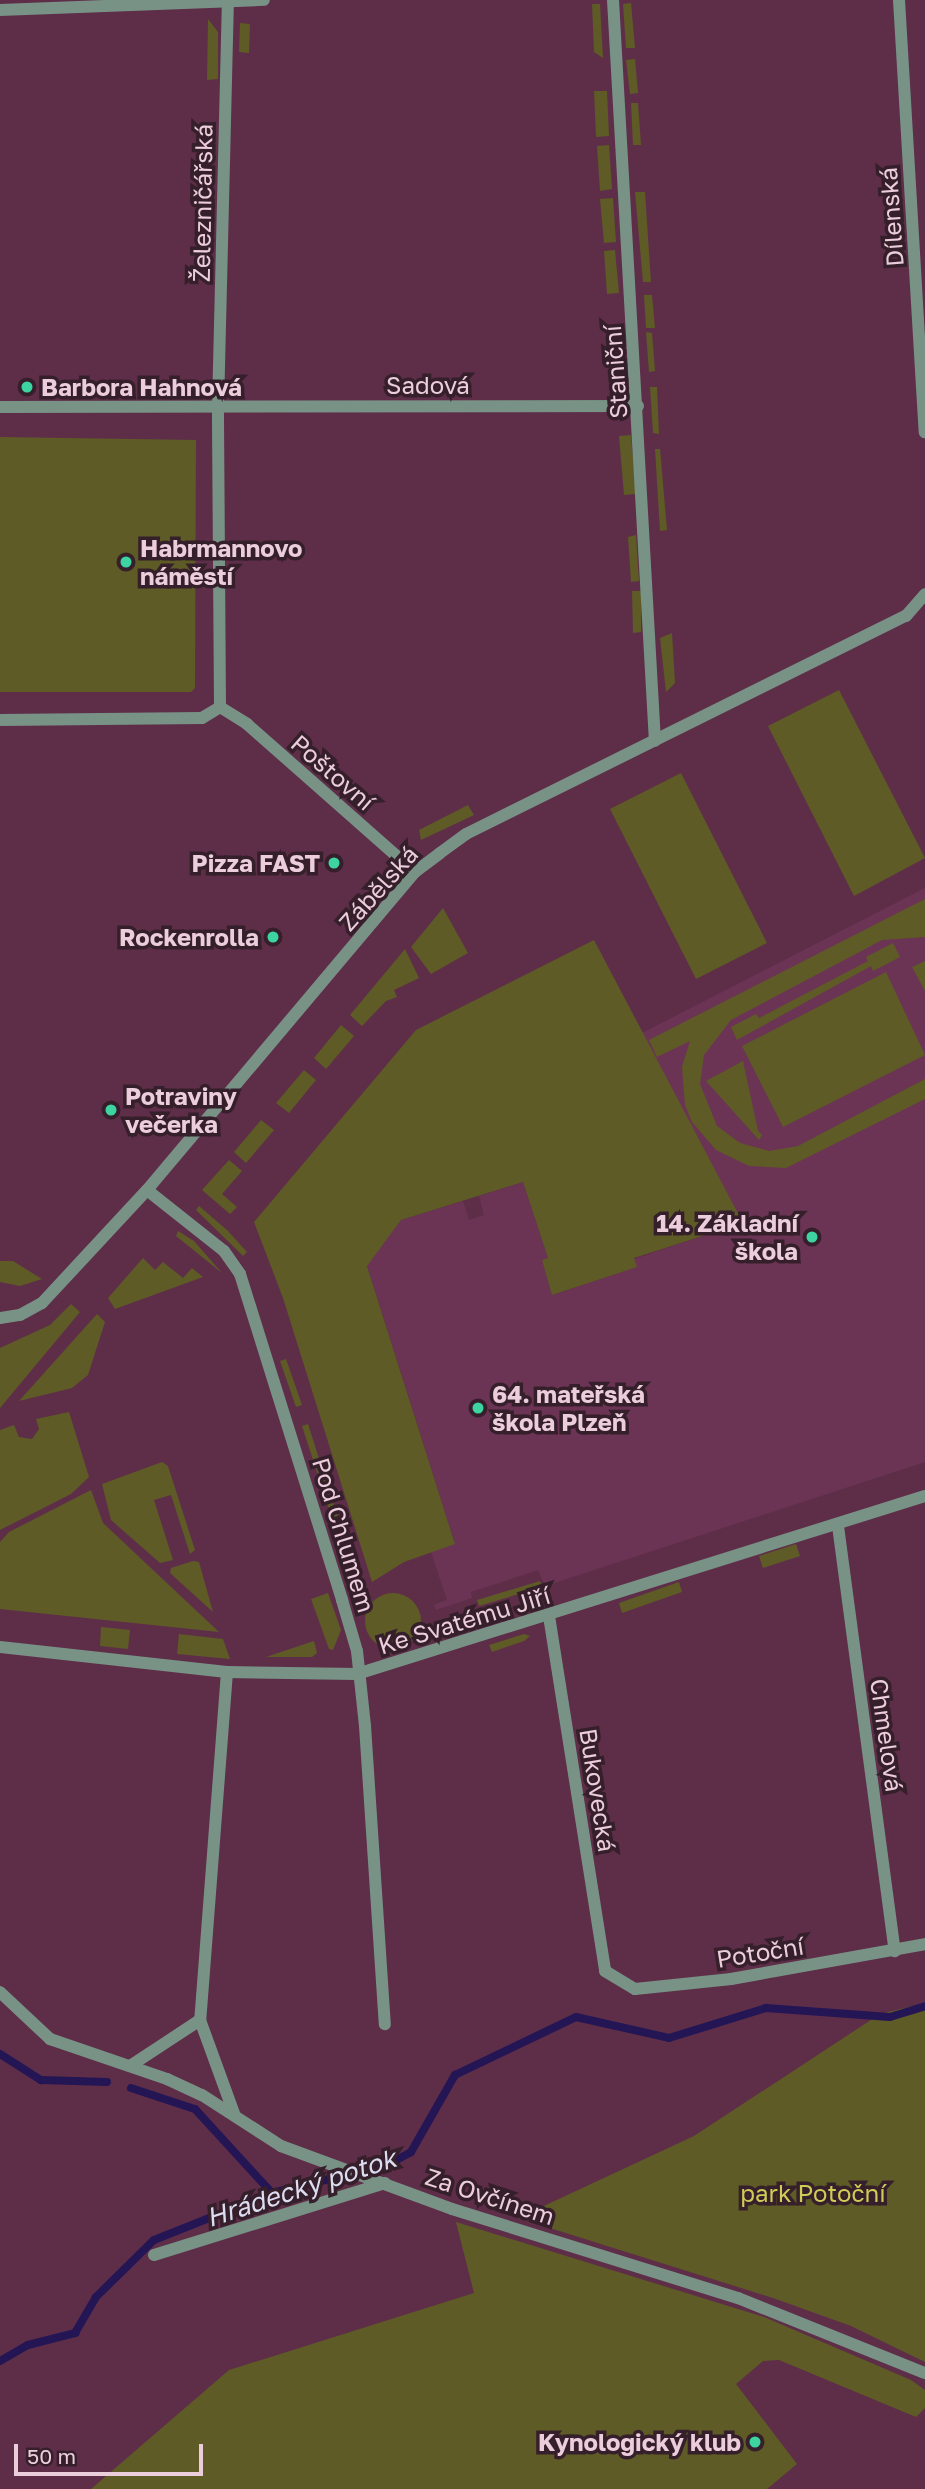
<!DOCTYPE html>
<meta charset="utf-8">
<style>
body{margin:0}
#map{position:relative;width:925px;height:2489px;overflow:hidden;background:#5e2e49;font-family:"Golos Text",sans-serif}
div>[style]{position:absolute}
.built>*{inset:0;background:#6b3454}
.green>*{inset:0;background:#5e5b26}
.round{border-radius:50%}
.stream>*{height:8px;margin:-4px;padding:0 4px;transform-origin:4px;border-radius:4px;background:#241655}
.minor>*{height:12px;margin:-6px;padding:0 6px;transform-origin:6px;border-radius:6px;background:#789386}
.dots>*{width:19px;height:19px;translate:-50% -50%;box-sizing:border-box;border:4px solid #351f2b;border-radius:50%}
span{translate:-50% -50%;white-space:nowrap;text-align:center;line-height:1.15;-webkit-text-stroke:7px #351f2b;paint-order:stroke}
.street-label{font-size:24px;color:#eccddc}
.poi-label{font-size:24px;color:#eccddc;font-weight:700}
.left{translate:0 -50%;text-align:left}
.right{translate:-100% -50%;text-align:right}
.park-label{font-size:24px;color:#d0ca56}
.water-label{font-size:26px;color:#ddddf1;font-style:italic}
.scale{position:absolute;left:14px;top:2444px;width:189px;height:32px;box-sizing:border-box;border:4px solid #eccddc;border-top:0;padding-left:9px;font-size:21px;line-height:24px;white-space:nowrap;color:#eccddc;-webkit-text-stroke:5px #351f2b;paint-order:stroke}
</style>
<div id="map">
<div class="built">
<div style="clip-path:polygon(925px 888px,925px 1462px,545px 1586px,538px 1570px,471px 1592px,472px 1598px,436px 1610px,434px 1605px,447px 1600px,431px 1552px,455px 1543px,367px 1265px,401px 1220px,463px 1201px,469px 1220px,484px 1215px,479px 1196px,523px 1182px,548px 1258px,542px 1260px,553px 1295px,636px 1267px,634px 1259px,742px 1223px,640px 1034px)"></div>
</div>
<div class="green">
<div style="clip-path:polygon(631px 3px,635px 48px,626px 48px,623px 4px)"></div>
<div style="clip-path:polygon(592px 4px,600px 4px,603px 58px,594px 52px)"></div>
<div style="clip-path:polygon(208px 19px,218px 32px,218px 79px,207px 80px)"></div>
<div style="clip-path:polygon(240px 23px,250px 24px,249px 53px,239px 52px)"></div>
<div style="clip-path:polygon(635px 59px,638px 93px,630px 94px,626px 60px)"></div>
<div style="clip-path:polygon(594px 91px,607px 91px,609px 136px,596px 137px)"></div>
<div style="clip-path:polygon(631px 103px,638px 103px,641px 145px,633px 145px)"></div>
<div style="clip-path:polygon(609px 145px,612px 189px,600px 191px,597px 146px)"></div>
<div style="clip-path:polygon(635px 192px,645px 192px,651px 282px,643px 282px)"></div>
<div style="clip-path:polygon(613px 198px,616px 242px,604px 243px,600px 199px)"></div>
<div style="clip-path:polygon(615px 250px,619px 293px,607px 294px,604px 251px)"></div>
<div style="clip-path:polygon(644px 295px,652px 295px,655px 328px,646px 328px)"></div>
<div style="clip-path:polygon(646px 332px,652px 333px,655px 371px,649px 372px)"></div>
<div style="clip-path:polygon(650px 387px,657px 387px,659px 434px,653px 433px)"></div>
<div style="clip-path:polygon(631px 435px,636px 494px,624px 495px,619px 436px)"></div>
<div style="clip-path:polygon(0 437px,196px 440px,195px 688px,191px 692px,0 692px)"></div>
<div style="clip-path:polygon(655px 449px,660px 449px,667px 530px,660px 531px)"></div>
<div style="clip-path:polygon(636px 535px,639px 581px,631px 582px,628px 537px)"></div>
<div style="clip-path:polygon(632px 591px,641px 591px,641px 632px,633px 633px)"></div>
<div style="clip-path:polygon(672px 633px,675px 683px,666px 692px,660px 638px)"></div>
<div style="clip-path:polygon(839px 690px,925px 858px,854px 896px,768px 726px)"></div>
<div style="clip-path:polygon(681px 773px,767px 943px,696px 979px,610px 809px)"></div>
<div style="clip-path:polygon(468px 805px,474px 815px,421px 840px,419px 830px)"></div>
<div style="clip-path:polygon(925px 899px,925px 937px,882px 940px,731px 1020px,704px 1055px,700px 1084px,717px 1126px,740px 1143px,769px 1151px,798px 1146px,925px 1079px,925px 1099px,786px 1168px,749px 1166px,716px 1150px,692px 1122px,685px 1105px,682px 1067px,690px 1041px,657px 1057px,649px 1040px)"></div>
<div style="clip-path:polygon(443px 908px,468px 953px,431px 974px,411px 947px)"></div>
<div style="clip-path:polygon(594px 940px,743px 1223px,634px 1258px,637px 1267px,552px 1295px,542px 1260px,548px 1258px,523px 1182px,401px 1220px,367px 1266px,455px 1544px,404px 1562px,372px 1582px,283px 1298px,254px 1222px,416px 1030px)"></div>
<div style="clip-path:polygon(893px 943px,900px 957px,873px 971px,871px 966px,737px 1040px,731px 1027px,756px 1014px,759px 1018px,868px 961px,866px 957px)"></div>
<div style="clip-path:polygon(405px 949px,419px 978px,394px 990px,397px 997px,386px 1001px,362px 1026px,350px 1015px)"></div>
<div style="clip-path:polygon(925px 961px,925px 991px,912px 967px)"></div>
<div style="clip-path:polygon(886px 972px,925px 1055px,783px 1127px,742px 1046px)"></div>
<div style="clip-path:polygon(341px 1025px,354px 1036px,326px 1069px,314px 1058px)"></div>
<div style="clip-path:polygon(743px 1061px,758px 1131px,762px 1135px,759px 1140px,706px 1081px)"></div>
<div style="clip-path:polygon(304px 1070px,316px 1080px,289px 1113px,276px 1103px)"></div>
<div style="clip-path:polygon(261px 1120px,274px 1130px,246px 1163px,234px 1152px)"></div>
<div style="clip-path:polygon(229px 1160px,242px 1171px,222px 1194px,237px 1207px,230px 1214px,202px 1190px)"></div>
<div style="clip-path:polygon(199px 1206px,227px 1230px,247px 1252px,243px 1256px,196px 1210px)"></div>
<div style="clip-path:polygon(178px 1231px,194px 1241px,222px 1273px,176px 1236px)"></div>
<div style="clip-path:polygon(143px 1258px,155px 1270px,163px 1262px,183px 1278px,192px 1268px,203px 1277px,115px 1309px,108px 1298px)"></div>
<div style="clip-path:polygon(0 1261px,13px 1261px,42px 1279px,20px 1286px,0 1282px)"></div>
<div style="clip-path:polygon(71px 1304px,80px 1312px,0 1408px,0 1348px,50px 1325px)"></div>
<div style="clip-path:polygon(97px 1314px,105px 1322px,88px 1375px,72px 1388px,19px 1401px)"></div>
<div style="clip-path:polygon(286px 1359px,302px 1405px,296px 1407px,280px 1361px)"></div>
<div style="clip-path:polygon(69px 1412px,89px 1477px,71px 1494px,0 1530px,0 1430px,14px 1425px,19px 1437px,32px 1439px,39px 1429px,36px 1419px)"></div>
<div style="clip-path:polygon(308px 1424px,359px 1584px,354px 1586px,302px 1426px)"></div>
<div style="clip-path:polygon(162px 1462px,168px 1466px,195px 1550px,190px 1554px,171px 1495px,154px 1500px,173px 1560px,160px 1563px,111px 1520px,102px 1484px)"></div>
<div style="clip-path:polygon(91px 1490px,103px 1523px,219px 1632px,0 1609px,0 1542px,9px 1532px)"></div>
<div style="clip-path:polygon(796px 1544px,800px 1556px,763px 1568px,759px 1556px)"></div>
<div style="clip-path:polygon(193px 1561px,199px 1562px,213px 1612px,170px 1573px,171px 1568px)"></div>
<div style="clip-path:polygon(540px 1581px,542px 1587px,479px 1606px,477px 1600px)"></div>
<div style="clip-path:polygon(679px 1582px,682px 1592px,622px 1613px,619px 1603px)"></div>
<div style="clip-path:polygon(328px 1593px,341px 1630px,333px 1650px,329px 1649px,311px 1599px)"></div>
<div class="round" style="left:365px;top:1593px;width:56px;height:56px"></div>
<div style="clip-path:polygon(101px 1627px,130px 1630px,128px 1649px,100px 1646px)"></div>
<div style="clip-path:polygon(179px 1634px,223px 1639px,230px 1659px,177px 1654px)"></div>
<div style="clip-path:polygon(524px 1634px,530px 1636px,524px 1641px,492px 1652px,489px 1645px)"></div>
<div style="clip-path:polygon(314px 1641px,317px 1653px,312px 1657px,266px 1657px)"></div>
<div style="clip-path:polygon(925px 2003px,925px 2362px,851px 2326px,773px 2298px,518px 2218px,694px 2136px,880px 2014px)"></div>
<div style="clip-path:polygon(456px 2222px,764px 2317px,911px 2380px,925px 2390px,925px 2408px,916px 2417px,779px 2360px,763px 2361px,736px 2384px,797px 2464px,767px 2489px,91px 2489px,229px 2370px,474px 2293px)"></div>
</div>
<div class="stream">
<div style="left:0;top:2054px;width:49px;rotate:32.4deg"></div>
<div style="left:41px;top:2080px;width:66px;rotate:1.7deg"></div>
<div style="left:131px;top:2088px;width:67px;rotate:18.2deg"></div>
<div style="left:195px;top:2109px;width:114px;rotate:47.5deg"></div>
<div style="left:0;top:2361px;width:32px;rotate:-30deg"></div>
<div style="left:28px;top:2345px;width:49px;rotate:-14.3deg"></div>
<div style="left:75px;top:2333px;width:42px;rotate:-59.7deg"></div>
<div style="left:96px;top:2297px;width:81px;rotate:-44.5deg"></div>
<div style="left:154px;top:2240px;width:127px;rotate:-21.7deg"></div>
<div style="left:272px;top:2193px;width:118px;rotate:-13.7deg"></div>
<div style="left:387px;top:2165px;width:27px;rotate:-28deg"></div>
<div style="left:411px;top:2152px;width:89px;rotate:-60.3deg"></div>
<div style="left:455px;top:2075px;width:134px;rotate:-25.6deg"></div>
<div style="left:576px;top:2017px;width:95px;rotate:12.7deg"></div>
<div style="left:669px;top:2038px;width:102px;rotate:-17.2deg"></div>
<div style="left:766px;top:2008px;width:124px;rotate:4.2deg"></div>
<div style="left:890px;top:2017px;width:37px;rotate:-17deg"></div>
</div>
<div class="minor">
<div style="left:613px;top:0;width:742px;rotate:86.76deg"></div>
<div style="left:899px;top:0;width:433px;rotate:86.6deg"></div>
<div style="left:0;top:10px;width:264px;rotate:-2.2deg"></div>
<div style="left:0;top:407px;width:638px;rotate:-0.09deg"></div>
<div style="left:220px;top:707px;width:32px;rotate:32deg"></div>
<div style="left:247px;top:724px;width:224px;rotate:41.4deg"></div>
<div style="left:0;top:720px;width:202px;rotate:-0.6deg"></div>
<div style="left:202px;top:718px;width:21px;rotate:-31deg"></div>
<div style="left:220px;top:707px;width:300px;rotate:-90.4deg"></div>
<div style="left:218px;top:407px;width:407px;rotate:-88.6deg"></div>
<div style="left:147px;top:1190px;width:98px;rotate:38.4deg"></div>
<div style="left:224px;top:1251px;width:28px;rotate:55deg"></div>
<div style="left:240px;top:1274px;width:342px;rotate:72.6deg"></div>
<div style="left:342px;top:1600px;width:53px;rotate:73.6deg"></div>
<div style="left:357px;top:1651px;width:75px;rotate:83.9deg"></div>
<div style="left:365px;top:1726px;width:299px;rotate:86.2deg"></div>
<div style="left:0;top:1318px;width:20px;rotate:-9deg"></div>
<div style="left:20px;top:1315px;width:25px;rotate:-29deg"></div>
<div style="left:42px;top:1303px;width:154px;rotate:-47.1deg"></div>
<div style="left:147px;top:1190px;width:416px;rotate:-49.9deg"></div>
<div style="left:415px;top:872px;width:31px;rotate:-37deg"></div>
<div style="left:440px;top:853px;width:32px;rotate:-36deg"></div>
<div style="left:466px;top:834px;width:491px;rotate:-26.4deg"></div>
<div style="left:906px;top:616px;width:29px;rotate:-49deg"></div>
<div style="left:838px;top:1526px;width:429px;rotate:82.4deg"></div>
<div style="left:549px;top:1616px;width:359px;rotate:81deg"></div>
<div style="left:605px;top:1971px;width:35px;rotate:31deg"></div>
<div style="left:635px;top:1989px;width:97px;rotate:-5.9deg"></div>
<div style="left:731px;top:1979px;width:197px;rotate:-10.2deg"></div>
<div style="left:0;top:1647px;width:228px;rotate:6.3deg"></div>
<div style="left:227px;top:1672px;width:130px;rotate:0.9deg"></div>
<div style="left:357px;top:1674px;width:595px;rotate:-17.4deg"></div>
<div style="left:227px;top:1672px;width:349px;rotate:94.4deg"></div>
<div style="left:200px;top:2020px;width:102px;rotate:70deg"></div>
<div style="left:0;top:1992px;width:69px;rotate:43.2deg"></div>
<div style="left:50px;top:2039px;width:124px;rotate:18.9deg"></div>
<div style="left:167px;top:2079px;width:38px;rotate:25deg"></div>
<div style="left:202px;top:2095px;width:94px;rotate:32.8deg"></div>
<div style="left:281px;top:2146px;width:182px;rotate:20.2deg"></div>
<div style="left:452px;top:2209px;width:300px;rotate:17.3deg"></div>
<div style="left:738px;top:2298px;width:201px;rotate:21.9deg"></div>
<div style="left:130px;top:2066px;width:84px;rotate:-33.3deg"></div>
<div style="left:154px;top:2255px;width:242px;rotate:-17.3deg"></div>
</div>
<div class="dots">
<div style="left:27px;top:387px;background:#3ed4a2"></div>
<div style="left:126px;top:562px;background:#3ed4a2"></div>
<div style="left:334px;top:863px;background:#3ed4a2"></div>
<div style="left:273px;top:937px;background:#3ed4a2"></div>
<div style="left:111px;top:1110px;background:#3ed4a2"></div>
<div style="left:812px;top:1237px;background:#3ed4a2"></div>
<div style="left:478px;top:1408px;background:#3ed4a2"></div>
<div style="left:755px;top:2442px;background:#3ed4a2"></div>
</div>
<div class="street-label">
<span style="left:202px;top:203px;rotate:-89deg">Železničářská</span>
<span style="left:891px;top:217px;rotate:-94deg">Dílenská</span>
<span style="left:615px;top:372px;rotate:-94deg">Staniční</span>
<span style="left:428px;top:385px">Sadová</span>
<span style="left:333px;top:772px;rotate:41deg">Poštovní</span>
<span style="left:378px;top:888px;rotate:-48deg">Zábělská</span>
<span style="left:344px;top:1535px;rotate:73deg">Pod Chlumem</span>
<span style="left:464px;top:1620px;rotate:-17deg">Ke Svatému Jiří</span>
<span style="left:887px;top:1735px;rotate:82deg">Chmelová</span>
<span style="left:598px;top:1790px;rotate:81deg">Bukovecká</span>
<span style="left:760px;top:1952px;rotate:-9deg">Potoční</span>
<span style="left:490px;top:2196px;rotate:18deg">Za Ovčínem</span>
</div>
<div class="poi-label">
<span class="left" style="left:41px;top:387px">Barbora Hahnová</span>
<span class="left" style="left:140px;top:562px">Habrmannovo<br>náměstí</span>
<span class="right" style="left:320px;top:863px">Pizza FAST</span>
<span class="right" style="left:259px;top:937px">Rockenrolla</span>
<span class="left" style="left:125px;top:1110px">Potraviny<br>večerka</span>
<span class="right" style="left:798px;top:1237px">14. Základní<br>škola</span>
<span class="left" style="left:492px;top:1408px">64. mateřská<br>škola Plzeň</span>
<span class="right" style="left:741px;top:2442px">Kynologický klub</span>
</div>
<div class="park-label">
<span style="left:813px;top:2193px">park Potoční</span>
</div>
<div class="water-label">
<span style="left:301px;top:2188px;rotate:-18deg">Hrádecký potok</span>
</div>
<div class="scale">50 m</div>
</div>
